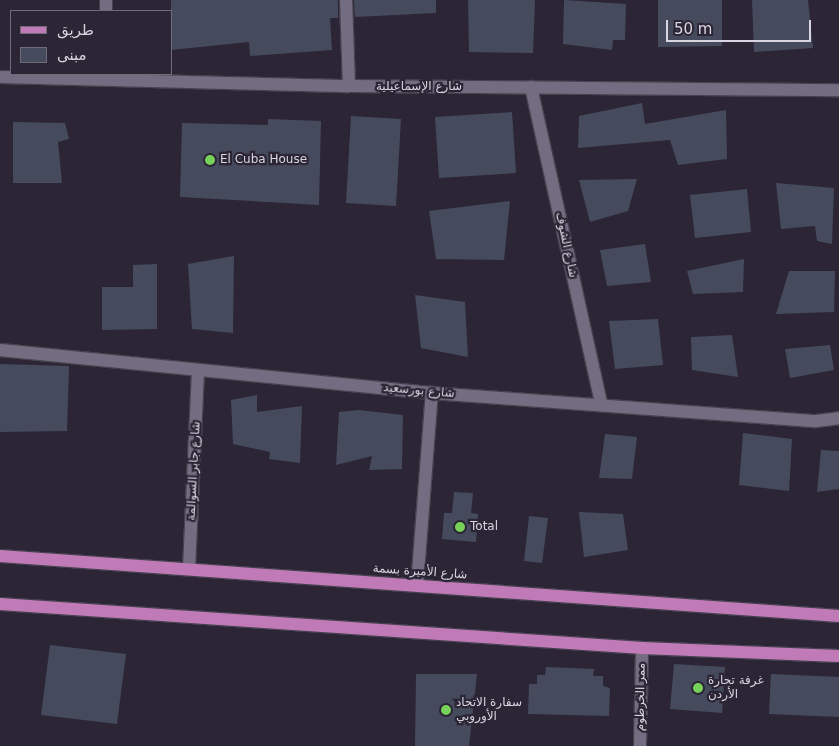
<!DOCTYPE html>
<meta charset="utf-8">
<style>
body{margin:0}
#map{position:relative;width:839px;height:746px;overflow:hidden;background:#2b2535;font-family:"DejaVu Sans",Cairo,sans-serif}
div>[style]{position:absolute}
.building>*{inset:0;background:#454b5d}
.roads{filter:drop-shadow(1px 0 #47424f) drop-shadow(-1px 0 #47424f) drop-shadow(0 1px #47424f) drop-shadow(0 -1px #47424f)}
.street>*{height:12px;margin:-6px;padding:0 6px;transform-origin:6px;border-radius:6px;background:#746c80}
.primary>*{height:12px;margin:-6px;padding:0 6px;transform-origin:6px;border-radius:6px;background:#c17ab8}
.dots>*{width:14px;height:14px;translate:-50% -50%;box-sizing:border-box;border:2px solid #2b2535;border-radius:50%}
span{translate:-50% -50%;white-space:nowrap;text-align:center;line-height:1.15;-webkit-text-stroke:4.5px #2b2535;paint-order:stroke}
.street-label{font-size:12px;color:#d9d5e0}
.poi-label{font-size:12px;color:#d9d5e0}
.left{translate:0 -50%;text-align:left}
.legend{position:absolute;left:10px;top:10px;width:162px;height:65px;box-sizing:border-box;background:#2b2535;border:1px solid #716b79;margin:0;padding:6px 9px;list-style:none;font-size:15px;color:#d9d5e0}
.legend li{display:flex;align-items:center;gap:10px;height:25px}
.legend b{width:25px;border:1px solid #716b79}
.scale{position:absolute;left:666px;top:20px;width:145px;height:22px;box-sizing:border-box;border:2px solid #d9d5e0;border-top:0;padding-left:6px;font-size:15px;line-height:18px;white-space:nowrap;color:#d9d5e0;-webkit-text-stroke:4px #2b2535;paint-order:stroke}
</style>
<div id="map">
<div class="building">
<div style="clip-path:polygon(171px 0,338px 0,338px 18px,330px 18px,332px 50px,250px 56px,249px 42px,171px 50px)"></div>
<div style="clip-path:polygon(354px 0,436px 0,436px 13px,355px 17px)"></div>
<div style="clip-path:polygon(468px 0,535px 0,533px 53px,469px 52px)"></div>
<div style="clip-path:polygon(564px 0,626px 4px,625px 40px,613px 40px,612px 50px,563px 44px)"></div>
<div style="clip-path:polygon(658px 0,722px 0,722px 46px,658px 47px)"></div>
<div style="clip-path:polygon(752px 0,808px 0,813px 48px,754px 52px)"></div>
<div style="clip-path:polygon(642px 103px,645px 124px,726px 110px,727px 159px,678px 165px,670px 140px,578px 148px,579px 116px)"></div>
<div style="clip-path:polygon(512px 112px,516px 173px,439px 178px,435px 117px)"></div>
<div style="clip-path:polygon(351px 116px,401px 119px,396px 206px,346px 203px)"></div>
<div style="clip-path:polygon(268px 119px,321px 121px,319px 205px,180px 197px,182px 123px,268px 125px)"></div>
<div style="clip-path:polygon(13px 122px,65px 123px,69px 139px,58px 142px,62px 183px,13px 183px)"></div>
<div style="clip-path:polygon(637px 179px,628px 211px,590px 222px,579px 180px)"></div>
<div style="clip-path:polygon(776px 183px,834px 188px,832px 244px,817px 241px,815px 226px,781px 229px)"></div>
<div style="clip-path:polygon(747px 189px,751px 232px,695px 238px,690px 195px)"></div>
<div style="clip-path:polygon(510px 201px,504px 260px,436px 259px,429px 211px)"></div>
<div style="clip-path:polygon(645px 244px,651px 282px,607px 286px,600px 250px)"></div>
<div style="clip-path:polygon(234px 256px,233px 333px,192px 329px,188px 264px)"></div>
<div style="clip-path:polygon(744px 259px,743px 292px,693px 294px,687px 271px)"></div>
<div style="clip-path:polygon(157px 264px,157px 329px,102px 330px,102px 287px,133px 287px,133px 265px)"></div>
<div style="clip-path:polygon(789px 271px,835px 271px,834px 312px,776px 314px)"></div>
<div style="clip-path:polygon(415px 295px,465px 302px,468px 357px,421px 348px)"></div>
<div style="clip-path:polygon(658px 319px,663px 365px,615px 369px,609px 321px)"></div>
<div style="clip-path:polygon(732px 335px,738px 377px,692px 370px,691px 337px)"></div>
<div style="clip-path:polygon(830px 345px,834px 370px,790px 378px,785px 349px)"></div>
<div style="clip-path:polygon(0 364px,69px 366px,67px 431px,0 432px)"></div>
<div style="clip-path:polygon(257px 395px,257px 412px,302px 406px,300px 463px,269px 459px,270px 452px,233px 444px,231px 400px)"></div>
<div style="clip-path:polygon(359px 410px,403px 415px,402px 469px,369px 470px,372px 456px,336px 465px,339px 412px)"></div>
<div style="clip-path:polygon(743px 433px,792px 439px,789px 491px,739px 485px)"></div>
<div style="clip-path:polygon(605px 434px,637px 437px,632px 479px,599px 478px)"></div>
<div style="clip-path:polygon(821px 450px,839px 451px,839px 489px,817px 492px)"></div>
<div style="clip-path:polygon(454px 492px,473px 493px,471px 513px,478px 514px,476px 542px,442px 539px,444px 513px,452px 513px)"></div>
<div style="clip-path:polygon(579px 512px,623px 514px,628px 550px,584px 557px)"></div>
<div style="clip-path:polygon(529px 516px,548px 518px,542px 563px,524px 561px)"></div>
<div style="clip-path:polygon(50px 645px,126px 654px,117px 724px,41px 715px)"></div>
<div style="clip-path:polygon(674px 664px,725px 667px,722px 713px,670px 709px)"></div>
<div style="clip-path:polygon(546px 667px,594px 669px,593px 676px,603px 676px,603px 686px,610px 688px,609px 716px,528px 714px,529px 684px,537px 684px,537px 675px,545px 675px)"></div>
<div style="clip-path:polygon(416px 674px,477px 674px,469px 746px,415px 746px)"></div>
<div style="clip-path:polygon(771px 674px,839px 677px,839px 717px,769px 714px)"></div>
</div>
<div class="roads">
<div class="street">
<div style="left:106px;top:0;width:11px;rotate:90deg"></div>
<div style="left:346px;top:0;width:86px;rotate:88deg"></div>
<div style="left:0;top:77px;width:349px;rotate:1.5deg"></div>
<div style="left:349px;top:86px;width:490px;rotate:0.5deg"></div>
<div style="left:531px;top:87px;width:325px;rotate:77.5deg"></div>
<div style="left:0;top:350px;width:434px;rotate:5.7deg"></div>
<div style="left:432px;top:393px;width:385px;rotate:4.2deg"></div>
<div style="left:816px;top:421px;width:23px;rotate:-7deg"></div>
<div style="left:189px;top:569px;width:197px;rotate:-87.4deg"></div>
<div style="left:417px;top:586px;width:194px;rotate:-85.6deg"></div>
<div style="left:640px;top:746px;width:98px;rotate:-88.8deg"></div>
</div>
<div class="primary">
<div style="left:0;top:556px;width:841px;rotate:4.09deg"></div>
<div style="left:0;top:604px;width:644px;rotate:3.92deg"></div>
<div style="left:642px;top:648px;width:197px;rotate:2.3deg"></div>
</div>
</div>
<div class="dots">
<div style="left:210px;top:160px;background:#77d259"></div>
<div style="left:460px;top:527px;background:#77d259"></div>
<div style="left:698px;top:688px;background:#77d259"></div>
<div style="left:446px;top:710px;background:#77d259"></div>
</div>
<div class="street-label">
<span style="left:419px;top:87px">شارع الإسماعيلية</span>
<span style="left:566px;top:245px;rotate:78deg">شارع الشوف</span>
<span style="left:419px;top:391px;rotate:5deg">شارع بورسعيد</span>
<span style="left:194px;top:471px;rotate:-87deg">شارع جابر السوالمة</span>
<span style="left:420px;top:572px;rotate:4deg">شارع الأميرة بسمة</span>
<span style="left:641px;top:697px;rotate:-89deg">ممر الخرطوم</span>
</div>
<div class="poi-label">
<span class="left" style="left:220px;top:160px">El Cuba House</span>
<span class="left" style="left:470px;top:527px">Total</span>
<span class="left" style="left:708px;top:688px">غرفة تجارة<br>الأردن</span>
<span class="left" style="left:456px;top:710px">سفارة الاتحاد<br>الأوروبي</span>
</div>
<ul class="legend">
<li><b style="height:6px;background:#c17ab8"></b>طريق</li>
<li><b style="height:14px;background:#454b5d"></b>مبنى</li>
</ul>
<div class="scale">50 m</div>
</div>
